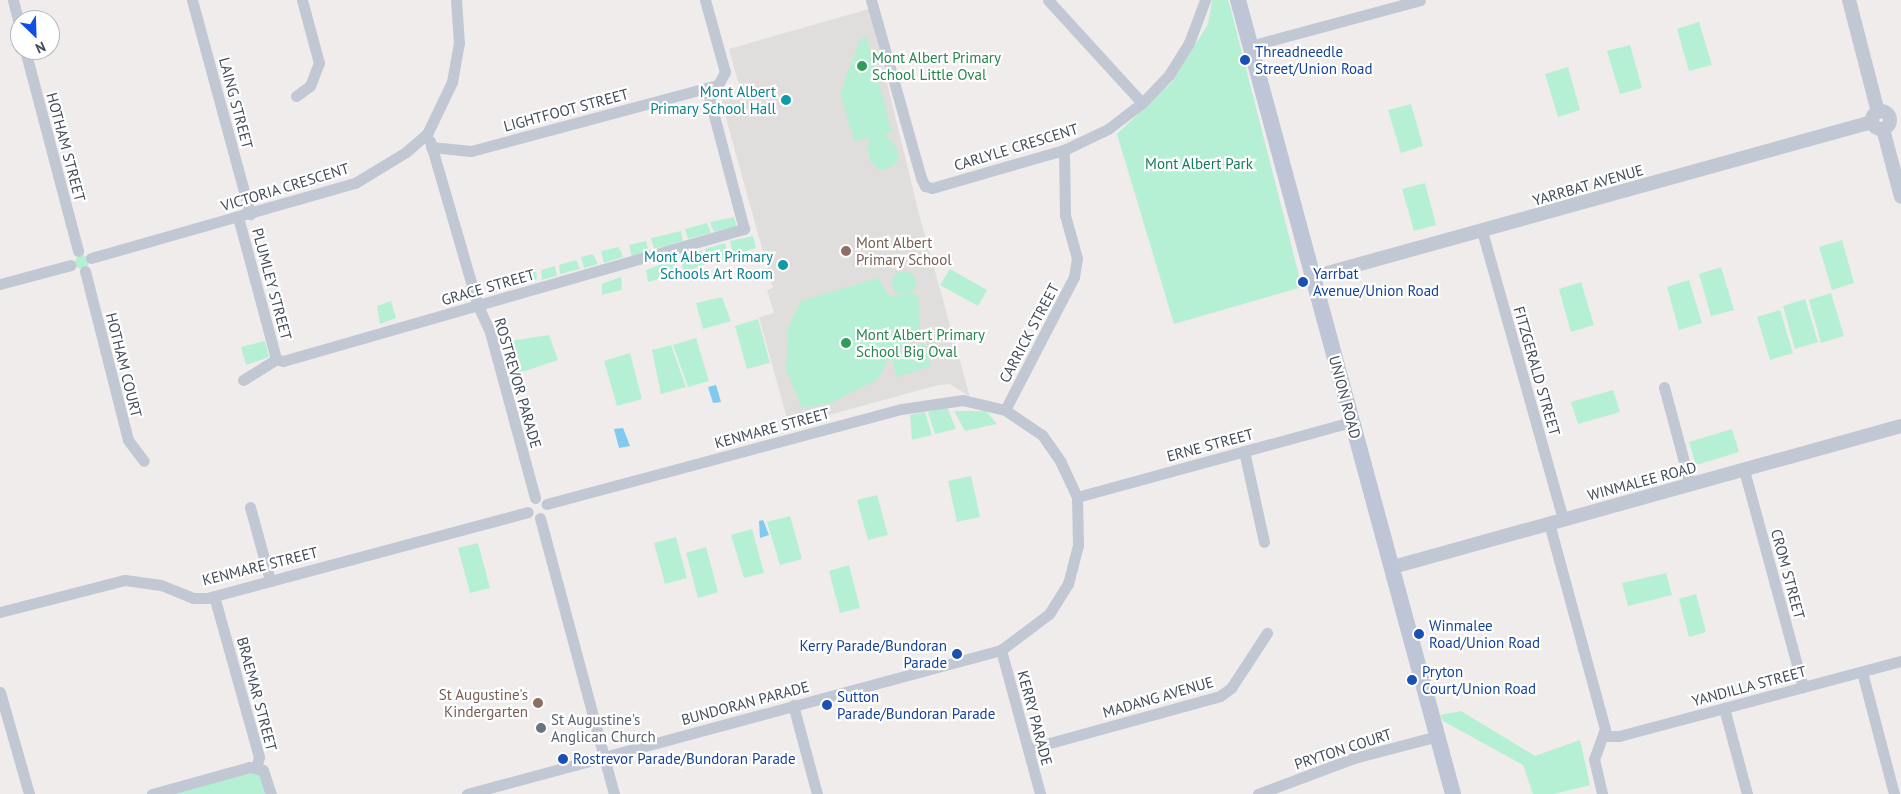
<!DOCTYPE html>
<style>
body{margin:0}
#map{position:relative;width:1901px;height:794px;overflow:hidden;background:#efeceb;font-family:"PT Sans",sans-serif}
div>[style]{position:absolute}
.education>*{inset:0;background:#e0dddd}
.green>*{inset:0;background:#b6f0d4}
.round{border-radius:50%}
.water>*{inset:0;background:#80c9ef}
.minor>*{height:11px;margin:-5.5px;padding:0 5.5px;transform-origin:5.5px;border-radius:5.5px;background:#c1c8d4}
.tertiary>*{height:14px;margin:-7px;padding:0 7px;transform-origin:7px;border-radius:7px;background:#c1c8d4}
.tertiary>.ring{margin:-7px;padding:0;box-sizing:content-box;background:none;border:14px solid #c1c8d4;border-radius:50%}
.secondary>*{height:16px;margin:-8px;padding:0 8px;transform-origin:8px;border-radius:8px;background:#bdc5d6}
.dots>*{width:14px;height:14px;translate:-50% -50%;box-sizing:border-box;border:2px solid #fff;border-radius:50%}
span{translate:-50% -50%;white-space:nowrap;text-align:center;line-height:1.15;-webkit-text-stroke:4.5px #fff;paint-order:stroke}
.transit-label{font-size:15px;color:#164399}
.left{translate:0 -50%;text-align:left}
.right{translate:-100% -50%;text-align:right}
.leisure-label{font-size:15px;color:#27864d}
.culture-label{font-size:15px;color:#0d838f}
.street-label{font-size:15px;color:#434c5a}
.park-label{font-size:15px;color:#127d56}
.education-label{font-size:15px;color:#785e54}
.worship-label{font-size:15px;color:#5b616d}
.north{position:absolute;left:10px;top:10px;width:50px;height:50px;box-sizing:border-box;background:#fff;border:1px solid #b4b7bd;border-radius:50%;rotate:156deg;font-size:14px;font-weight:700;line-height:20px;text-align:center;color:#434c5a}
.north::after{content:'';display:block;margin:auto;width:18px;height:22px;background:#104fe4;clip-path:polygon(50% 0,100% 100%,50% 72%,0 100%)}
</style>
<div id="map">
<div class="education">
<div style="clip-path:polygon(869px 9px,919px 214px,970px 397px,950px 384px,938px 385px,789px 426px,759px 317px,774px 313px,767px 290px,773px 288px,721px 100px,734px 93px,739px 85px,729px 49px)"></div>
</div>
<div class="green">
<div style="clip-path:polygon(1212px 0,1228px 0,1230px 6px,1302px 287px,1174px 324px,1117px 134px,1172px 82px,1208px 24px)"></div>
<div style="clip-path:polygon(1699px 22px,1712px 65px,1689px 71px,1677px 29px)"></div>
<div style="clip-path:polygon(866px 36px,892px 132px,885px 134px,898px 150px,897px 164px,881px 171px,872px 163px,867px 151px,870px 138px,854px 141px,840px 93px,860px 40px)"></div>
<div style="clip-path:polygon(1630px 45px,1642px 88px,1620px 94px,1607px 51px)"></div>
<div style="clip-path:polygon(1568px 67px,1580px 110px,1558px 117px,1545px 74px)"></div>
<div style="clip-path:polygon(1411px 104px,1423px 146px,1401px 153px,1388px 110px)"></div>
<div style="clip-path:polygon(1425px 183px,1436px 225px,1414px 231px,1402px 189px)"></div>
<div style="clip-path:polygon(734px 217px,737px 227px,714px 232px,710px 222px)"></div>
<div style="clip-path:polygon(707px 223px,711px 233px,688px 239px,685px 229px)"></div>
<div style="clip-path:polygon(681px 231px,683px 241px,654px 249px,651px 238px)"></div>
<div style="clip-path:polygon(753px 236px,756px 248px,733px 255px,730px 241px)"></div>
<div style="clip-path:polygon(1842px 240px,1854px 283px,1832px 290px,1819px 247px)"></div>
<div style="clip-path:polygon(646px 241px,649px 252px,632px 257px,629px 245px)"></div>
<div style="clip-path:polygon(725px 243px,729px 258px,709px 264px,705px 249px)"></div>
<div style="clip-path:polygon(619px 247px,623px 257px,604px 263px,601px 251px)"></div>
<div style="clip-path:polygon(702px 250px,704px 265px,684px 272px,680px 257px)"></div>
<div style="clip-path:polygon(593px 254px,598px 264px,584px 268px,581px 257px)"></div>
<div class="round" style="left:75px;top:255px;width:14px;height:14px"></div>
<div style="clip-path:polygon(576px 260px,580px 269px,560px 274px,559px 265px)"></div>
<div style="clip-path:polygon(674px 260px,677px 274px,648px 282px,646px 270px)"></div>
<div style="clip-path:polygon(555px 266px,557px 276px,542px 280px,541px 270px)"></div>
<div style="clip-path:polygon(1721px 267px,1734px 310px,1711px 316px,1699px 274px)"></div>
<div style="clip-path:polygon(536px 269px,537px 279px,519px 286px,516px 275px)"></div>
<div style="clip-path:polygon(950px 269px,987px 290px,978px 306px,940px 285px)"></div>
<div class="round" style="left:892px;top:271px;width:24px;height:24px"></div>
<div style="clip-path:polygon(621px 277px,622px 290px,602px 295px,602px 284px)"></div>
<div style="clip-path:polygon(878px 278px,889px 296px,918px 294px,920px 332px,892px 354px,924px 343px,931px 366px,897px 377px,890px 355px,878px 379px,831px 403px,802px 408px,786px 370px,788px 327px,801px 301px)"></div>
<div style="clip-path:polygon(1689px 280px,1702px 323px,1679px 330px,1667px 287px)"></div>
<div style="clip-path:polygon(1581px 282px,1594px 325px,1571px 332px,1559px 289px)"></div>
<div style="clip-path:polygon(1831px 293px,1844px 336px,1821px 343px,1809px 300px)"></div>
<div style="clip-path:polygon(722px 297px,731px 321px,703px 329px,696px 303px)"></div>
<div style="clip-path:polygon(1805px 299px,1818px 342px,1795px 349px,1783px 306px)"></div>
<div style="clip-path:polygon(391px 301px,396px 318px,380px 324px,377px 306px)"></div>
<div style="clip-path:polygon(1780px 310px,1793px 353px,1770px 360px,1757px 317px)"></div>
<div style="clip-path:polygon(758px 319px,770px 363px,747px 369px,735px 326px)"></div>
<div style="clip-path:polygon(549px 335px,558px 360px,516px 374px,510px 341px)"></div>
<div style="clip-path:polygon(696px 338px,709px 381px,688px 387px,673px 345px)"></div>
<div style="clip-path:polygon(265px 341px,269px 357px,246px 365px,241px 347px)"></div>
<div style="clip-path:polygon(671px 345px,686px 387px,661px 394px,652px 350px)"></div>
<div style="clip-path:polygon(630px 353px,642px 399px,617px 406px,604px 361px)"></div>
<div style="clip-path:polygon(1613px 390px,1620px 412px,1578px 424px,1571px 402px)"></div>
<div style="clip-path:polygon(947px 407px,956px 429px,935px 434px,928px 412px)"></div>
<div style="clip-path:polygon(954px 411px,986px 411px,997px 424px,965px 431px)"></div>
<div style="clip-path:polygon(925px 412px,932px 435px,912px 440px,910px 415px)"></div>
<div style="clip-path:polygon(1732px 429px,1739px 452px,1696px 465px,1689px 442px)"></div>
<div style="clip-path:polygon(971px 476px,980px 517px,957px 522px,948px 481px)"></div>
<div style="clip-path:polygon(877px 495px,888px 535px,868px 540px,857px 500px)"></div>
<div style="clip-path:polygon(790px 516px,802px 559px,780px 565px,767px 522px)"></div>
<div style="clip-path:polygon(752px 529px,764px 573px,744px 578px,731px 535px)"></div>
<div style="clip-path:polygon(676px 537px,687px 578px,665px 584px,654px 543px)"></div>
<div style="clip-path:polygon(478px 543px,490px 588px,470px 593px,458px 548px)"></div>
<div style="clip-path:polygon(706px 547px,718px 592px,698px 598px,686px 553px)"></div>
<div style="clip-path:polygon(849px 565px,860px 608px,840px 613px,829px 571px)"></div>
<div style="clip-path:polygon(1666px 573px,1672px 595px,1628px 606px,1622px 583px)"></div>
<div style="clip-path:polygon(1696px 594px,1706px 632px,1689px 637px,1679px 599px)"></div>
<div style="clip-path:polygon(1461px 711px,1535px 756px,1580px 740px,1590px 785px,1554px 794px,1533px 794px,1523px 765px,1443px 721px,1440px 715px)"></div>
<div style="clip-path:polygon(256px 768px,272px 794px,155px 794px)"></div>
</div>
<div class="water">
<div style="clip-path:polygon(716px 385px,721px 402px,713px 403px,708px 387px)"></div>
<div style="clip-path:polygon(623px 428px,630px 446px,619px 448px,614px 429px)"></div>
<div style="clip-path:polygon(763px 520px,769px 535px,760px 538px,759px 521px)"></div>
</div>
<div class="minor">
<div style="left:13px;top:0;width:30px;rotate:76deg"></div>
<div style="left:192px;top:0;width:222px;rotate:74.8deg"></div>
<div style="left:871px;top:0;width:185px;rotate:74.3deg"></div>
<div style="left:921px;top:178px;width:9px;rotate:63deg"></div>
<div style="left:925px;top:186px;width:7px;rotate:16deg"></div>
<div style="left:932px;top:188px;width:137px;rotate:-16.1deg"></div>
<div style="left:1064px;top:150px;width:49px;rotate:-25.5deg"></div>
<div style="left:1108px;top:129px;width:43px;rotate:-37.4deg"></div>
<div style="left:1142px;top:103px;width:39px;rotate:-46deg"></div>
<div style="left:1169px;top:75px;width:38px;rotate:-58deg"></div>
<div style="left:1189px;top:43px;width:46px;rotate:-69.6deg"></div>
<div style="left:1048px;top:0;width:139px;rotate:47.6deg"></div>
<div style="left:1250px;top:46px;width:176px;rotate:-15.1deg"></div>
<div style="left:25px;top:50px;width:208px;rotate:75.2deg"></div>
<div style="left:296px;top:96px;width:17px;rotate:-36deg"></div>
<div style="left:310px;top:86px;width:25px;rotate:-69deg"></div>
<div style="left:319px;top:63px;width:65px;rotate:-105.1deg"></div>
<div style="left:430px;top:141px;width:172px;rotate:73.8deg"></div>
<div style="left:478px;top:306px;width:29px;rotate:65deg"></div>
<div style="left:490px;top:332px;width:172px;rotate:74.8deg"></div>
<div style="left:431px;top:147px;width:40px;rotate:5.7deg"></div>
<div style="left:471px;top:151px;width:256px;rotate:-15deg"></div>
<div style="left:718px;top:85px;width:15px;rotate:-62deg"></div>
<div style="left:725px;top:72px;width:75px;rotate:-105.5deg"></div>
<div style="left:238px;top:217px;width:147px;rotate:75deg"></div>
<div style="left:1482px;top:231px;width:300px;rotate:74.3deg"></div>
<div style="left:91px;top:258px;width:274px;rotate:-15.9deg"></div>
<div style="left:355px;top:183px;width:60px;rotate:-31.3deg"></div>
<div style="left:406px;top:152px;width:28px;rotate:-41deg"></div>
<div style="left:427px;top:134px;width:58px;rotate:-64.3deg"></div>
<div style="left:452px;top:82px;width:40px;rotate:-80deg"></div>
<div style="left:459px;top:43px;width:43px;rotate:-94deg"></div>
<div style="left:85px;top:271px;width:174px;rotate:75.7deg"></div>
<div style="left:128px;top:440px;width:26px;rotate:53deg"></div>
<div style="left:0;top:284px;width:73px;rotate:-15deg"></div>
<div style="left:243px;top:380px;width:39px;rotate:-32deg"></div>
<div style="left:276px;top:359px;width:7px;rotate:16deg"></div>
<div style="left:283px;top:361px;width:480px;rotate:-16deg"></div>
<div style="left:744px;top:229px;width:145px;rotate:-104.8deg"></div>
<div style="left:1664px;top:387px;width:100px;rotate:75deg"></div>
<div style="left:1005px;top:410px;width:150px;rotate:-62.6deg"></div>
<div style="left:1074px;top:277px;width:19px;rotate:-81deg"></div>
<div style="left:1077px;top:258px;width:45px;rotate:-105.6deg"></div>
<div style="left:1065px;top:215px;width:65px;rotate:-90.9deg"></div>
<div style="left:1244px;top:451px;width:93px;rotate:77.6deg"></div>
<div style="left:1744px;top:470px;width:225px;rotate:74.8deg"></div>
<div style="left:1077px;top:497px;width:285px;rotate:-15.3deg"></div>
<div style="left:250px;top:507px;width:76px;rotate:74.7deg"></div>
<div style="left:540px;top:518px;width:286px;rotate:75deg"></div>
<div style="left:1549px;top:523px;width:213px;rotate:74.8deg"></div>
<div style="left:1605px;top:729px;width:32px;rotate:110deg"></div>
<div style="left:1594px;top:759px;width:36px;rotate:77deg"></div>
<div style="left:214px;top:596px;width:167px;rotate:74.4deg"></div>
<div style="left:259px;top:757px;width:11px;rotate:105deg"></div>
<div style="left:0;top:612px;width:129px;rotate:-14.4deg"></div>
<div style="left:125px;top:580px;width:36px;rotate:8deg"></div>
<div style="left:161px;top:585px;width:35px;rotate:22deg"></div>
<div style="left:193px;top:598px;width:14px"></div>
<div style="left:207px;top:598px;width:332px;rotate:-15deg"></div>
<div style="left:1001px;top:650px;width:149px;rotate:74.8deg"></div>
<div style="left:1862px;top:672px;width:126px;rotate:75.3deg"></div>
<div style="left:0;top:692px;width:106px;rotate:74.1deg"></div>
<div style="left:793px;top:705px;width:92px;rotate:74.9deg"></div>
<div style="left:1724px;top:708px;width:89px;rotate:75deg"></div>
<div style="left:1604px;top:736px;width:15px"></div>
<div style="left:1619px;top:736px;width:292px;rotate:-14.9deg"></div>
<div style="left:1028px;top:749px;width:199px;rotate:-15.4deg"></div>
<div style="left:1220px;top:696px;width:14px;rotate:-36deg"></div>
<div style="left:1231px;top:688px;width:66px;rotate:-56.8deg"></div>
<div style="left:152px;top:794px;width:102px;rotate:-15.4deg"></div>
<div style="left:250px;top:767px;width:13px;rotate:13deg"></div>
<div style="left:263px;top:770px;width:25px;rotate:72deg"></div>
<div style="left:467px;top:794px;width:553px;rotate:-15.09deg"></div>
<div style="left:1001px;top:650px;width:60px;rotate:-36.9deg"></div>
<div style="left:1049px;top:614px;width:36px;rotate:-58deg"></div>
<div style="left:1068px;top:584px;width:40px;rotate:-75.6deg"></div>
<div style="left:1078px;top:545px;width:48px;rotate:-91.2deg"></div>
<div style="left:1077px;top:497px;width:38px;rotate:-115deg"></div>
<div style="left:1061px;top:462px;width:33px;rotate:-125deg"></div>
<div style="left:1042px;top:435px;width:45px;rotate:-146deg"></div>
<div style="left:1005px;top:410px;width:43px;rotate:-166.6deg"></div>
<div style="left:963px;top:400px;width:63px;rotate:171.7deg"></div>
<div style="left:901px;top:409px;width:367px;rotate:165deg"></div>
<div style="left:1258px;top:794px;width:103px;rotate:-20.6deg"></div>
<div style="left:1354px;top:758px;width:87px;rotate:-14.7deg"></div>
</div>
<div class="tertiary">
<div style="left:1849px;top:0;width:116px;rotate:75.5deg"></div>
<div class="ring" style="left:1872px;top:111px;width:4px;height:4px"></div>
<div style="left:1883px;top:129px;width:70px;rotate:75.2deg"></div>
<div style="left:1313px;top:277px;width:580px;rotate:-15.5deg"></div>
<div style="left:1393px;top:567px;width:527px;rotate:-15.51deg"></div>
</div>
<div class="secondary">
<div style="left:1238px;top:0;width:823px;rotate:74.85deg"></div>
</div>
<div class="dots">
<div style="left:1245px;top:60px;background:#1a4fb4"></div>
<div style="left:862px;top:66px;background:#2e9e5b"></div>
<div style="left:786px;top:100px;background:#0f9aa8"></div>
<div style="left:846px;top:251px;background:#8d6e63"></div>
<div style="left:783px;top:265px;background:#0f9aa8"></div>
<div style="left:1303px;top:282px;background:#1a4fb4"></div>
<div style="left:846px;top:343px;background:#2e9e5b"></div>
<div style="left:1419px;top:634px;background:#1a4fb4"></div>
<div style="left:957px;top:654px;background:#1a4fb4"></div>
<div style="left:1412px;top:680px;background:#1a4fb4"></div>
<div style="left:538px;top:703px;background:#8d6e63"></div>
<div style="left:827px;top:705px;background:#1a4fb4"></div>
<div style="left:541px;top:728px;background:#6b7280"></div>
<div style="left:563px;top:759px;background:#1a4fb4"></div>
</div>
<div class="transit-label">
<span class="left" style="left:1255px;top:60px">Threadneedle<br>Street/Union Road</span>
<span class="left" style="left:1313px;top:282px">Yarrbat<br>Avenue/Union Road</span>
<span class="left" style="left:1429px;top:634px">Winmalee<br>Road/Union Road</span>
<span class="right" style="left:947px;top:654px">Kerry Parade/Bundoran<br>Parade</span>
<span class="left" style="left:1422px;top:680px">Pryton<br>Court/Union Road</span>
<span class="left" style="left:837px;top:705px">Sutton<br>Parade/Bundoran Parade</span>
<span class="left" style="left:573px;top:759px">Rostrevor Parade/Bundoran Parade</span>
</div>
<div class="leisure-label">
<span class="left" style="left:872px;top:66px">Mont Albert Primary<br>School Little Oval</span>
<span class="left" style="left:856px;top:343px">Mont Albert Primary<br>School Big Oval</span>
</div>
<div class="culture-label">
<span class="right" style="left:776px;top:100px">Mont Albert<br>Primary School Hall</span>
<span class="right" style="left:773px;top:265px">Mont Albert Primary<br>Schools Art Room</span>
</div>
<div class="street-label">
<span style="left:236px;top:103px;rotate:75deg">LAING STREET</span>
<span style="left:566px;top:110px;rotate:-15deg">LIGHTFOOT STREET</span>
<span style="left:66px;top:147px;rotate:75deg">HOTHAM STREET</span>
<span style="left:1016px;top:147px;rotate:-17deg">CARLYLE CRESCENT</span>
<span style="left:1588px;top:185px;rotate:-16deg">YARRBAT AVENUE</span>
<span style="left:285px;top:187px;rotate:-17deg">VICTORIA CRESCENT</span>
<span style="left:272px;top:284px;rotate:75deg">PLUMLEY STREET</span>
<span style="left:488px;top:287px;rotate:-16deg">GRACE STREET</span>
<span style="left:1029px;top:333px;rotate:-62deg">CARRICK STREET</span>
<span style="left:124px;top:365px;rotate:76deg">HOTHAM COURT</span>
<span style="left:1537px;top:371px;rotate:74deg">FITZGERALD STREET</span>
<span style="left:518px;top:383px;rotate:74deg">ROSTREVOR PARADE</span>
<span style="left:1345px;top:397px;rotate:75deg">UNION ROAD</span>
<span style="left:772px;top:428px;rotate:-15deg">KENMARE STREET</span>
<span style="left:1210px;top:445px;rotate:-15deg">ERNE STREET</span>
<span style="left:1642px;top:481px;rotate:-15deg">WINMALEE ROAD</span>
<span style="left:260px;top:566px;rotate:-14deg">KENMARE STREET</span>
<span style="left:1788px;top:574px;rotate:75deg">CROM STREET</span>
<span style="left:1749px;top:686px;rotate:-15deg">YANDILLA STREET</span>
<span style="left:257px;top:694px;rotate:75deg">BRAEMAR STREET</span>
<span style="left:1158px;top:697px;rotate:-16deg">MADANG AVENUE</span>
<span style="left:745px;top:703px;rotate:-15deg">BUNDORAN PARADE</span>
<span style="left:1035px;top:718px;rotate:75deg">KERRY PARADE</span>
<span style="left:1343px;top:749px;rotate:-18deg">PRYTON COURT</span>
</div>
<div class="park-label">
<span style="left:1199px;top:164px">Mont Albert Park</span>
</div>
<div class="education-label">
<span class="left" style="left:856px;top:251px">Mont Albert<br>Primary School</span>
<span class="right" style="left:528px;top:703px">St Augustine's<br>Kindergarten</span>
</div>
<div class="worship-label">
<span class="left" style="left:551px;top:728px">St Augustine's<br>Anglican Church</span>
</div>
<div class="north">N</div>
</div>
